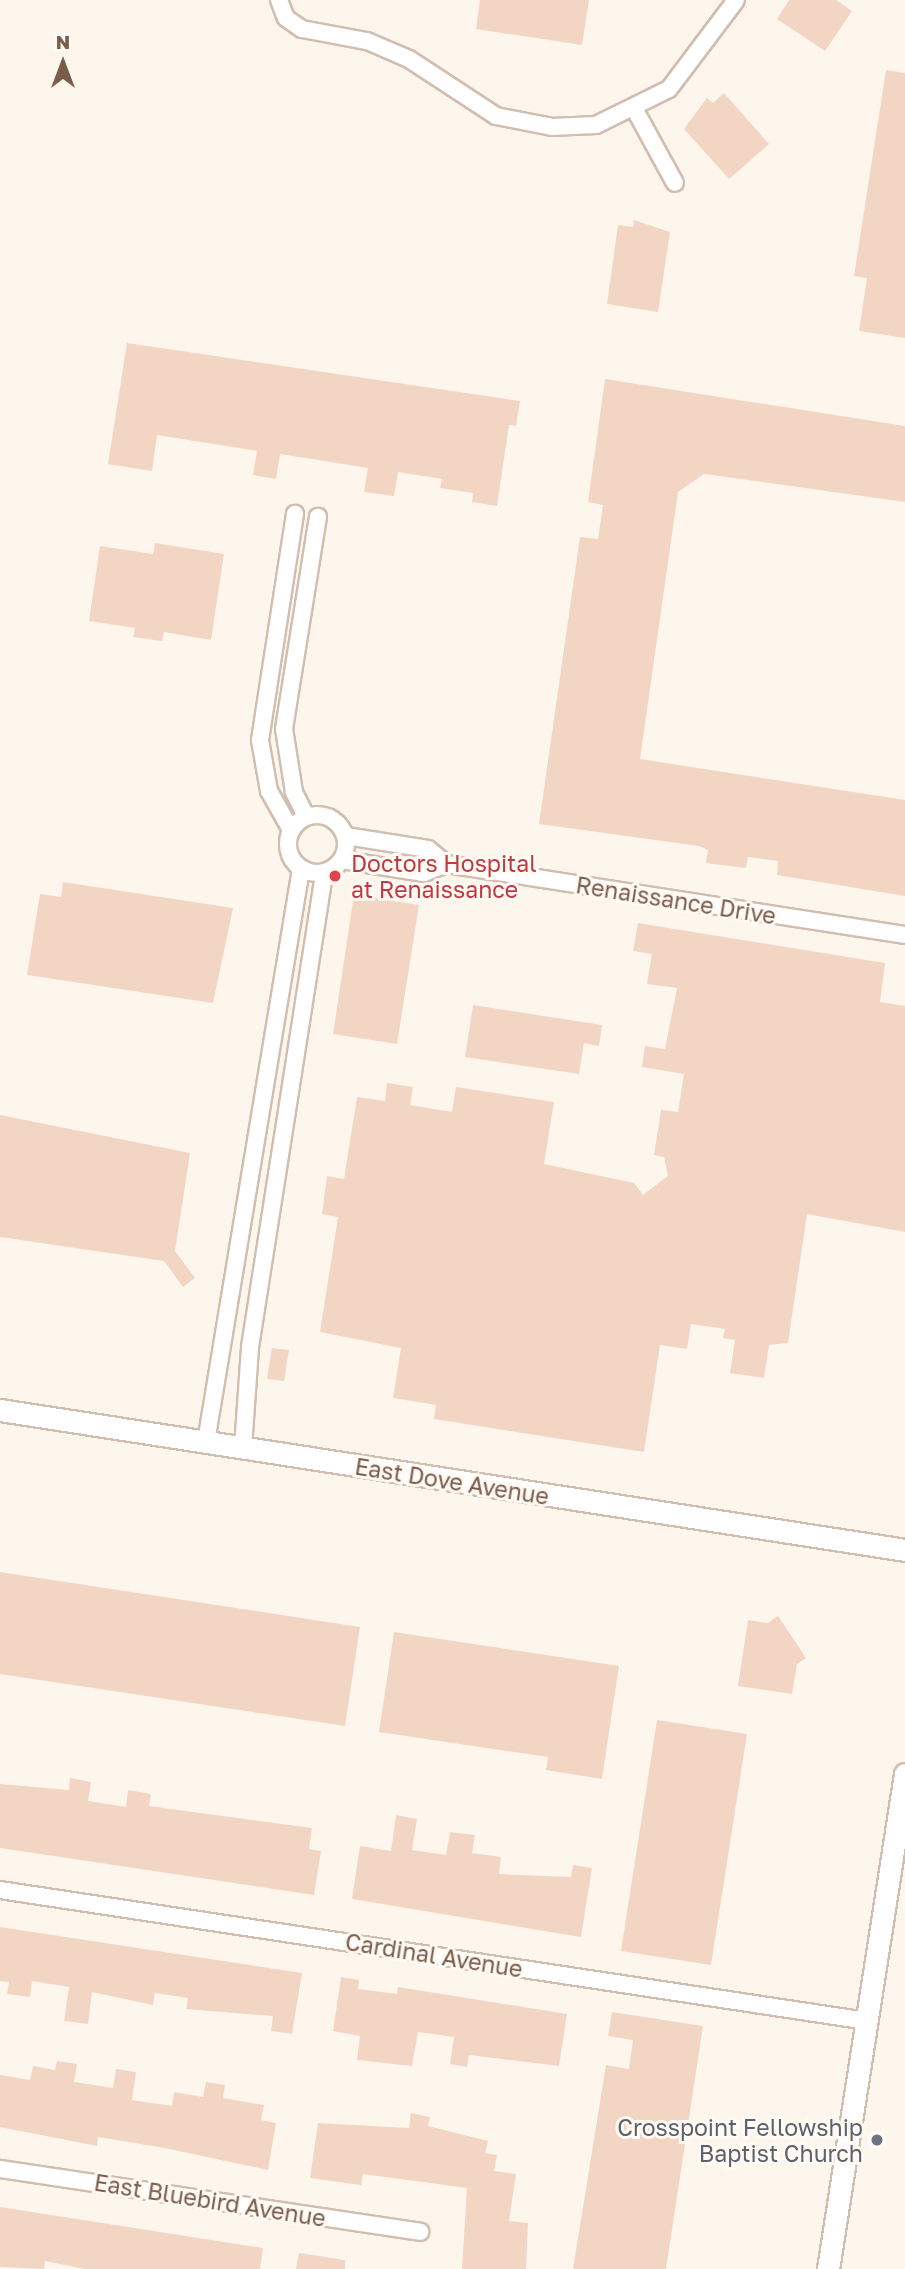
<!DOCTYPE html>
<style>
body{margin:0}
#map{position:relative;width:905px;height:2269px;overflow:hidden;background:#fdf6ec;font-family:"Golos Text",sans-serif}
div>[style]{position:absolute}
.building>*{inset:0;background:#f3d5c3}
.roads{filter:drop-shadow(2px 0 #d1beb0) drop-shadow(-2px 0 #d1beb0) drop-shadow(0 2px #d1beb0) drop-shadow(0 -2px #d1beb0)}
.minor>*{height:16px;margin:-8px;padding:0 8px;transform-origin:8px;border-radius:8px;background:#fff}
.minor>.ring{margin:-8px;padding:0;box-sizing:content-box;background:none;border:16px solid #fff;border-radius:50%}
.secondary>*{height:21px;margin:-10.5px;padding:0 10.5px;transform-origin:10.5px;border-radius:10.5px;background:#fff}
.dots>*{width:19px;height:19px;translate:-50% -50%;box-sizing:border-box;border:4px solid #fffaf3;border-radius:50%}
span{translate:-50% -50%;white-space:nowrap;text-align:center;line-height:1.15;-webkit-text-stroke:6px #fffaf3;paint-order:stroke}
.health-label{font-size:23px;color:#be3a42}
.left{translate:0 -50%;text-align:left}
.street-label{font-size:23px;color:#7a5c4d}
.worship-label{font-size:23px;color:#5b616d}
.right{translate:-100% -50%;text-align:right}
.north{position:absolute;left:28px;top:28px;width:70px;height:70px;-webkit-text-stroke:5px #fffaf3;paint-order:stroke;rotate:0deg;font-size:19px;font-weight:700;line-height:28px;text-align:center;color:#7a5c4d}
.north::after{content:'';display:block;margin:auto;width:24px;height:32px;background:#7a5c4d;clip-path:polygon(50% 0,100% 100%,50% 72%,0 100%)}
</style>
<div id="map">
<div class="building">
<div style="clip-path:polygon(480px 0,589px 0,582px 45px,476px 29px)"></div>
<div style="clip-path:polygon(789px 0,836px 0,852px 11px,825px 51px,777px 19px)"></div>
<div style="clip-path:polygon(886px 70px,905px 73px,905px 338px,859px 331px,867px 278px,854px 276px)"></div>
<div style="clip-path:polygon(724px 93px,769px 144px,729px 179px,684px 129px,707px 98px,713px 103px)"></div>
<div style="clip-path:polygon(634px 220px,670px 232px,658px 312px,607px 304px,618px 225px,633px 227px)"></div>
<div style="clip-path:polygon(127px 343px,520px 401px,516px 426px,509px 425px,497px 506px,472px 502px,473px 493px,440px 488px,442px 479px,398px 472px,394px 496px,364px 492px,368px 468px,280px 454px,276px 479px,253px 475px,257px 451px,157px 435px,152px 471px,108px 464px)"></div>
<div style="clip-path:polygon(605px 379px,905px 426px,905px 502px,704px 474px,678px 492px,640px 759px,905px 800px,905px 896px,777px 875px,778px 861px,748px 857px,746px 868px,706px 863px,708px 850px,699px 846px,539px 824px,580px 537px,598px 539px,603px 505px,588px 502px)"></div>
<div style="clip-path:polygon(155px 543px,224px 554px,211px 640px,164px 632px,162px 641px,133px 637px,135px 628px,89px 621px,100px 546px,153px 554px)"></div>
<div style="clip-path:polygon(63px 882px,233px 908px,213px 1003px,27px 975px,40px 894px,61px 897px)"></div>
<div style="clip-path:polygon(354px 895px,419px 905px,397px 1044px,333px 1034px)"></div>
<div style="clip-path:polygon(638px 923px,885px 963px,880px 1002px,905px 1006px,905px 1232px,807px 1214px,788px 1343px,769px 1345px,764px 1378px,730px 1373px,735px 1340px,723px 1338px,725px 1329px,691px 1324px,687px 1349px,660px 1345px,644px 1452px,434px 1419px,436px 1405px,393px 1398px,401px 1348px,320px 1332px,338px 1217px,322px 1214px,327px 1176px,344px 1179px,357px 1097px,385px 1101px,387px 1083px,413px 1087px,410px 1105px,452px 1112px,456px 1087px,554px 1102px,544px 1164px,634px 1183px,643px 1195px,668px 1176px,664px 1157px,654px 1155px,661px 1110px,678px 1112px,684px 1074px,642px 1067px,645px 1046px,665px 1049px,677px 988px,647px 984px,652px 954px,633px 951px)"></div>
<div style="clip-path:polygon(473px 1005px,602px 1025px,599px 1046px,584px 1043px,579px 1074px,465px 1057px)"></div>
<div style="clip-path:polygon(0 1115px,190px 1153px,175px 1251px,195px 1278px,183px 1287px,164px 1261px,0 1237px)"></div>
<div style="clip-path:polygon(272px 1348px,289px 1350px,284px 1381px,267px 1379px)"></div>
<div style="clip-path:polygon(0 1572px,360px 1627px,345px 1726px,0 1674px)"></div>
<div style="clip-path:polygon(778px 1616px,806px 1658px,797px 1664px,792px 1694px,738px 1686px,748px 1620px,768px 1623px)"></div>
<div style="clip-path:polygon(394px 1632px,619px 1666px,602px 1779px,546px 1770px,548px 1757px,379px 1732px)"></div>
<div style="clip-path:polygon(657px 1720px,747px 1734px,711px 1965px,621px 1951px)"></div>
<div style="clip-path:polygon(70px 1778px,91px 1782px,88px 1801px,126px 1807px,128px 1790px,151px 1794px,149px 1806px,312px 1828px,309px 1849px,321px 1851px,314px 1895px,0 1848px,0 1784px,69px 1790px)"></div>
<div style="clip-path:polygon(396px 1815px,417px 1819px,412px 1850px,446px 1855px,450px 1832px,475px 1835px,472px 1853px,501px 1857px,499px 1874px,571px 1877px,573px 1865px,592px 1868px,581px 1937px,352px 1899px,360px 1846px,391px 1851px)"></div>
<div style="clip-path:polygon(0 1927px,302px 1973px,292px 2034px,271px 2031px,273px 2016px,186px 2009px,188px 1998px,155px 1993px,153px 2005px,92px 1992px,88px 2024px,64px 2021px,69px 1987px,32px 1981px,30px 1997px,7px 1994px,9px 1982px,0 1981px)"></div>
<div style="clip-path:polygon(341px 1977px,359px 1980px,358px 1989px,397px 1994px,398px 1987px,567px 2014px,559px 2066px,469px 2055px,467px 2067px,450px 2064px,454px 2037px,418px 2032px,412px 2066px,357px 2060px,360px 2036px,333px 2031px)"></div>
<div style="clip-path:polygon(612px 2012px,703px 2026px,666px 2269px,573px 2269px,606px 2065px,629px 2069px,633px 2040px,608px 2036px)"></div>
<div style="clip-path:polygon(57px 2061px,77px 2064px,74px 2082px,113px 2088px,116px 2069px,136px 2072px,132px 2100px,172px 2106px,174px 2092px,203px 2097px,206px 2082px,225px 2085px,223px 2098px,264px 2105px,261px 2120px,276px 2123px,268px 2170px,165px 2148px,98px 2137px,97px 2146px,0 2127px,0 2075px,30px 2080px,33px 2066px,55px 2070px)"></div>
<div style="clip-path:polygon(411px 2113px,430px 2117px,428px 2126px,488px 2141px,485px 2153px,497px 2155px,494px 2171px,516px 2174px,509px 2221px,528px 2223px,526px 2269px,462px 2269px,467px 2188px,363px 2174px,361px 2185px,310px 2178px,318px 2123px,409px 2128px)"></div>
<div style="clip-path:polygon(0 2207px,263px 2248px,260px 2269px,85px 2269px,45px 2261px,44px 2269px,0 2267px)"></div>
<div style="clip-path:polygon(299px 2253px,345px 2260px,345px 2269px,296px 2269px)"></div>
</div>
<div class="roads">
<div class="minor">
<div style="left:279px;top:0;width:19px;rotate:69deg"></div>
<div style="left:286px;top:18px;width:19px;rotate:35deg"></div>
<div style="left:302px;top:29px;width:66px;rotate:10.5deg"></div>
<div style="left:367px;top:41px;width:46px;rotate:23.2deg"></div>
<div style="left:409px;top:59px;width:104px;rotate:33.2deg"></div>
<div style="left:496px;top:116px;width:57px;rotate:11.1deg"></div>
<div style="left:552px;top:127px;width:44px;rotate:-2.6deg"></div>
<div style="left:596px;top:125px;width:81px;rotate:-26.3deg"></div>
<div style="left:669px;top:89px;width:111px;rotate:-53deg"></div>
<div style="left:635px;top:110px;width:83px;rotate:61.3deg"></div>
<div class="ring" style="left:288px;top:815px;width:42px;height:42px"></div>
<div style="left:306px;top:816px;width:27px;rotate:-117deg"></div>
<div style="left:294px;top:792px;width:64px;rotate:-99deg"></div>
<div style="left:284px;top:729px;width:215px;rotate:-80.9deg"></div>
<div style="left:291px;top:830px;width:45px;rotate:-119.4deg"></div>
<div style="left:269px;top:791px;width:52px;rotate:-100deg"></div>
<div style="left:260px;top:740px;width:229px;rotate:-81.2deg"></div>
<div style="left:342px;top:860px;width:83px;rotate:9deg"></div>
<div style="left:424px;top:873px;width:24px;rotate:-22deg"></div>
<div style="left:446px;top:864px;width:23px;rotate:-140deg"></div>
<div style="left:428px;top:849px;width:83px;rotate:-171deg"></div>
<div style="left:446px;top:864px;width:464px;rotate:8.8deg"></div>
<div style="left:206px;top:1442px;width:581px;rotate:-80.59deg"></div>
<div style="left:243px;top:1448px;width:101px;rotate:-86deg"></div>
<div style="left:250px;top:1347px;width:480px;rotate:-81.1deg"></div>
<div style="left:0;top:1890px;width:877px;rotate:8.59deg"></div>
<div style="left:0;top:2169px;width:425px;rotate:8.5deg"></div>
</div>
<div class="secondary">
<div style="left:0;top:1410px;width:916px;rotate:8.79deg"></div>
<div style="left:828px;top:2269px;width:501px;rotate:-81.16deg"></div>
</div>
</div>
<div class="dots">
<div style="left:335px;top:876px;background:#e0444e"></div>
<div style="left:877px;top:2140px;background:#6b7280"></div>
</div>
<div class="health-label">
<span class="left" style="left:351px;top:876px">Doctors Hospital<br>at Renaissance</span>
</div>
<div class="street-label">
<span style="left:676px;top:900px;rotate:9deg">Renaissance Drive</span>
<span style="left:452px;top:1481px;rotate:9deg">East Dove Avenue</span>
<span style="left:434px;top:1955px;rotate:9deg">Cardinal Avenue</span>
<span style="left:210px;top:2200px;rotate:9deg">East Bluebird Avenue</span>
</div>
<div class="worship-label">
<span class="right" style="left:863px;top:2140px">Crosspoint Fellowship<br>Baptist Church</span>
</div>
<div class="north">N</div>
</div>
